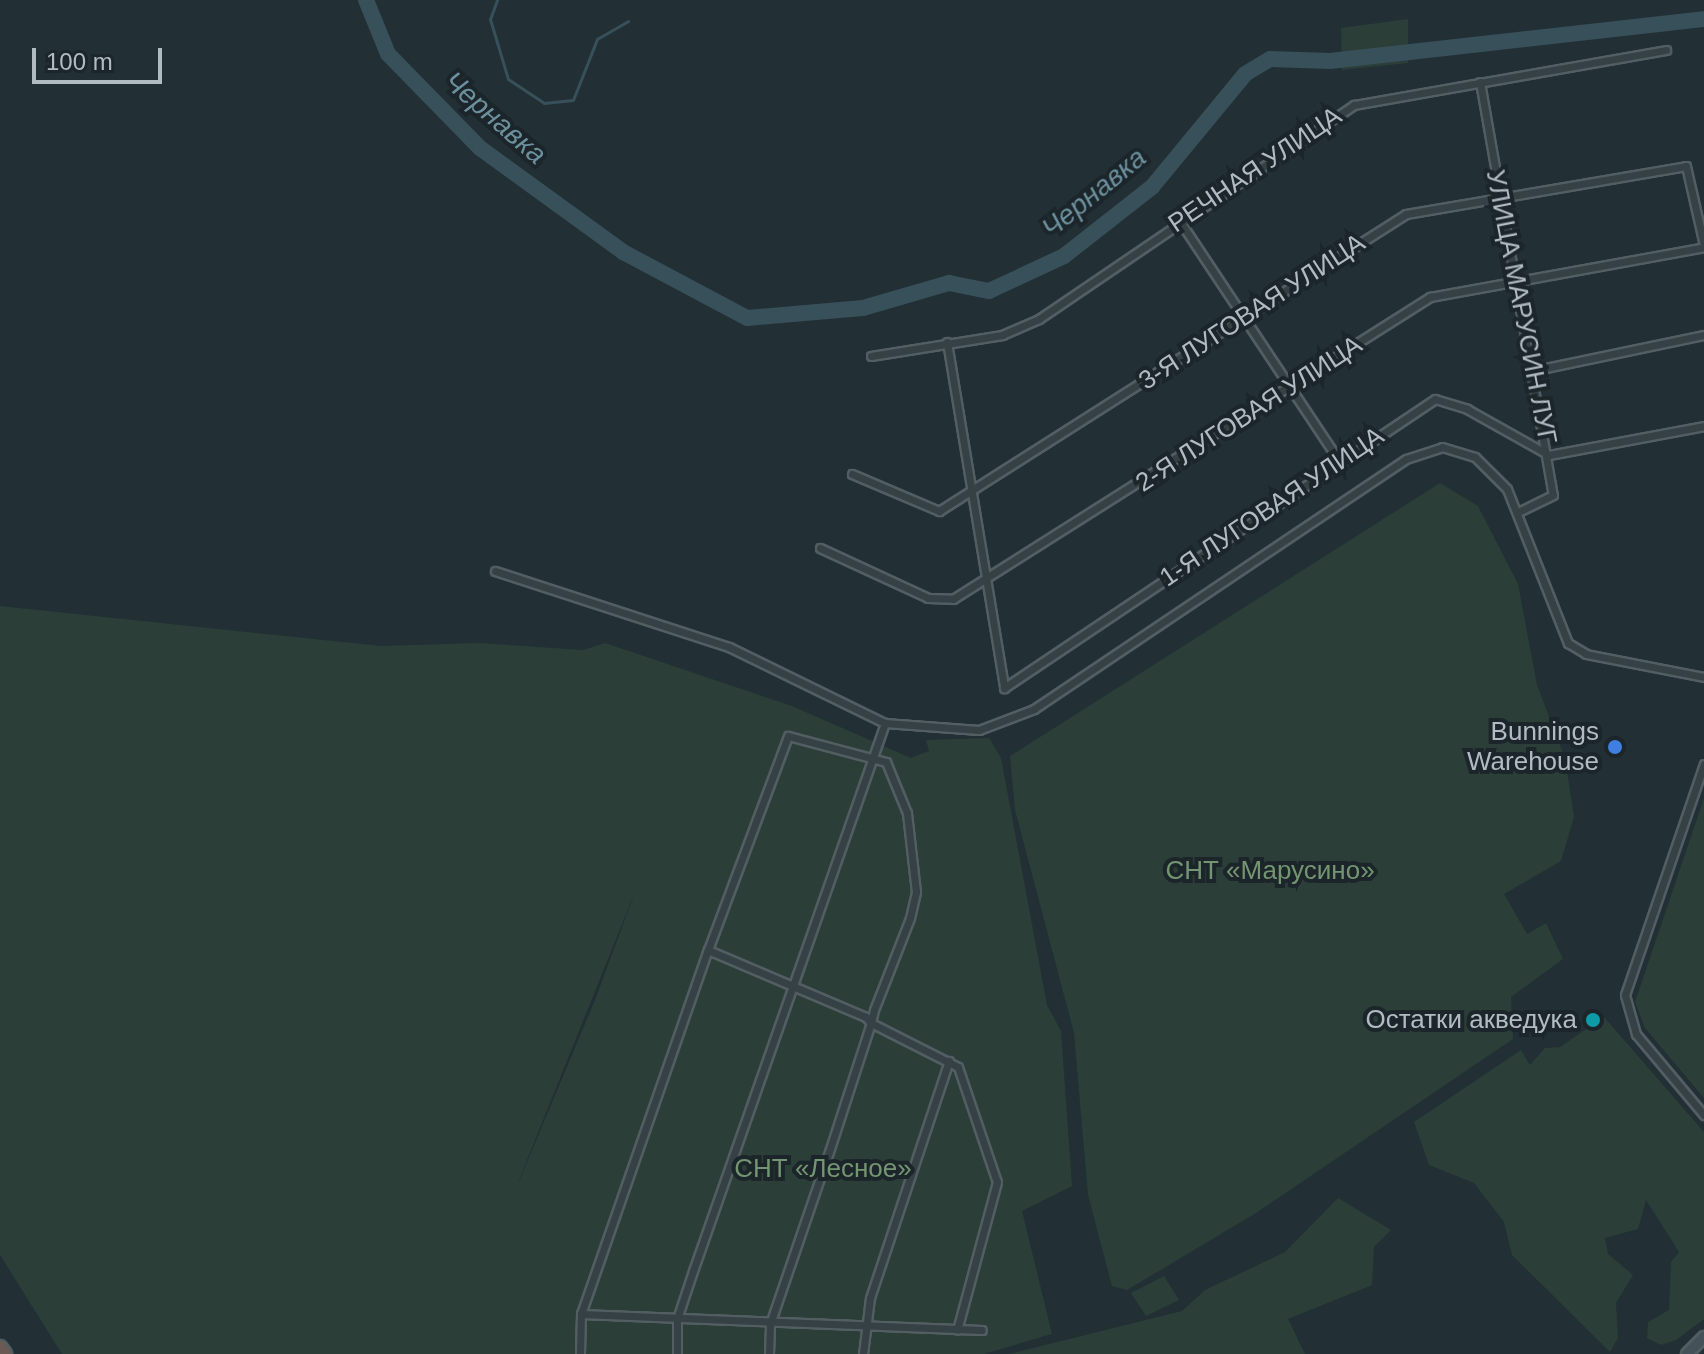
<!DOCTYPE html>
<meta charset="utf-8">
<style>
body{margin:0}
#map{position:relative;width:1704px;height:1354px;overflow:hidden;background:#222f34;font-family:Helvetica,sans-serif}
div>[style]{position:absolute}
.green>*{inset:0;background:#2b3e38}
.stream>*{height:3px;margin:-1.5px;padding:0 1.5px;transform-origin:1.5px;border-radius:1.5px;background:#375059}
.river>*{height:16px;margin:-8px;padding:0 8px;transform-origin:8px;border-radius:8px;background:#375059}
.roads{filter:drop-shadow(2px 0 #535e63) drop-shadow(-2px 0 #535e63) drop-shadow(0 2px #535e63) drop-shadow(0 -2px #535e63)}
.street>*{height:7px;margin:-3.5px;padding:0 3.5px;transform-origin:3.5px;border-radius:3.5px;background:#354145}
.secondary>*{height:10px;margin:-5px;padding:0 5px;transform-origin:5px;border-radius:5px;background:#445158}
.highway>*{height:12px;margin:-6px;padding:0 6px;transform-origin:6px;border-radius:6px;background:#6a5a53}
.dots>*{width:22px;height:22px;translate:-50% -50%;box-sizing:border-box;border:4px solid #1b252a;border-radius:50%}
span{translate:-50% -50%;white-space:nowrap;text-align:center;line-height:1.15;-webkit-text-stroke:8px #1b252a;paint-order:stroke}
.street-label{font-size:26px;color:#b0bcc2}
.poi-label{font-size:26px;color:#b0bcc2}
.right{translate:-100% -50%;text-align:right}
.park-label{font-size:26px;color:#749571}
.water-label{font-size:28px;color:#6c909d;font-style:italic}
.scale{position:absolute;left:32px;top:48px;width:130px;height:36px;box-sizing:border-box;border:4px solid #b0bcc2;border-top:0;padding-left:10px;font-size:24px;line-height:28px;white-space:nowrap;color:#b0bcc2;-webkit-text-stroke:6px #1b252a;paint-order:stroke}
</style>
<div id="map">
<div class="green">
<div style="clip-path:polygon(1408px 19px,1408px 63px,1342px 70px,1341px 28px)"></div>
<div style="clip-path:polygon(1440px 483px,1478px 506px,1518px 584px,1537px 685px,1565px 758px,1574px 817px,1561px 861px,1504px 894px,1527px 934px,1546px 923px,1563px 959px,1511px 997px,1513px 1039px,1256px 1213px,1127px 1290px,1112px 1286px,1088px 1195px,1074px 1033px,1015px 810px,1010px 756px)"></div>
<div style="clip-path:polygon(evenodd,0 606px,381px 646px,480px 643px,583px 650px,605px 643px,792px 706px,911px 758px,929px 751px,926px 740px,989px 738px,1001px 758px,1047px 1005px,1061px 1031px,1072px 1186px,1022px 1211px,1052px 1334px,984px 1354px,62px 1354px,0 1255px,0 606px,635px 892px,595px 1000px,519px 1181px,519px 1180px,635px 892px)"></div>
<div style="clip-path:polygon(1704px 798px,1704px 1098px,1645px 1028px,1635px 1002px)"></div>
<div style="clip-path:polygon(1604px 1017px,1704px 1132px,1704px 1319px,1676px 1340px,1661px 1345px,1647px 1338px,1648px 1322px,1669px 1310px,1671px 1262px,1679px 1252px,1646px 1200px,1638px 1229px,1605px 1238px,1608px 1254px,1633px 1275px,1616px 1303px,1618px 1338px,1610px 1352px,1512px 1255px,1504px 1222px,1474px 1183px,1429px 1165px,1414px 1122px,1521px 1050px,1530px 1065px,1545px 1048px,1560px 1047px)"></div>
<div style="clip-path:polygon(1338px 1198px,1391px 1230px,1374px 1247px,1372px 1285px,1288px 1319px,1305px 1354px,1009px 1354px,1182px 1311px,1205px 1290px,1285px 1252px)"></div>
<div style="clip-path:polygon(1164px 1276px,1179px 1300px,1146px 1316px,1131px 1293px)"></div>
</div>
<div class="stream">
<div style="left:497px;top:0;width:20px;rotate:110deg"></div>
<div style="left:490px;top:19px;width:63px;rotate:73.3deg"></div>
<div style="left:508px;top:79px;width:43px;rotate:33.7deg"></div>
<div style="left:544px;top:103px;width:29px;rotate:-6deg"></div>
<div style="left:573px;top:100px;width:66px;rotate:-68.5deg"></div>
<div style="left:597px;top:39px;width:36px;rotate:-30deg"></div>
</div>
<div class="river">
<div style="left:366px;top:0;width:58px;rotate:67.8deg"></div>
<div style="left:388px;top:54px;width:132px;rotate:45.6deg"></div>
<div style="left:480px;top:148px;width:177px;rotate:36deg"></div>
<div style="left:623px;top:252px;width:140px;rotate:28deg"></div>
<div style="left:747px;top:318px;width:116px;rotate:-4.9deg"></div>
<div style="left:863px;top:308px;width:90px;rotate:-16.2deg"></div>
<div style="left:949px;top:283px;width:41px;rotate:11.3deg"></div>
<div style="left:989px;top:291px;width:83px;rotate:-25deg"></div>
<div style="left:1064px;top:256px;width:112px;rotate:-38.1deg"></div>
<div style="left:1152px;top:187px;width:146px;rotate:-50.5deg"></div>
<div style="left:1245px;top:74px;width:29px;rotate:-31deg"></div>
<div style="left:1270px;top:59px;width:60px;rotate:1.9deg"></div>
<div style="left:1330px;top:61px;width:376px;rotate:-6.4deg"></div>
</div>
<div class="roads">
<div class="street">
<div style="left:1480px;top:82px;width:419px;rotate:80deg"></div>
<div style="left:1553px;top:495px;width:39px;rotate:154deg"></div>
<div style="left:1179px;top:220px;width:289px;rotate:56.4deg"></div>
<div style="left:947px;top:342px;width:351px;rotate:80.6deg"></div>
<div style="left:1004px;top:688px;width:519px;rotate:-33.84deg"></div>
<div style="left:1435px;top:399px;width:34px;rotate:17deg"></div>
<div style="left:1467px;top:409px;width:94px;rotate:29.3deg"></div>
<div style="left:1549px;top:455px;width:158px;rotate:-10.6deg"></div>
<div style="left:871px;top:356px;width:133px;rotate:-9.1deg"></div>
<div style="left:1002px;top:335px;width:40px;rotate:-23.4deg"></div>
<div style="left:1039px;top:319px;width:381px;rotate:-34.2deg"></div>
<div style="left:1354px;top:105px;width:317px;rotate:-10deg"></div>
<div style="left:1531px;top:371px;width:177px;rotate:-11.8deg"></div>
<div style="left:852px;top:474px;width:95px;rotate:23deg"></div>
<div style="left:939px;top:511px;width:553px;rotate:-32.46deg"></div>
<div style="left:1406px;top:214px;width:284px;rotate:-9.7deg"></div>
<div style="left:1686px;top:166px;width:81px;rotate:77.2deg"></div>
<div style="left:820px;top:548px;width:119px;rotate:24.8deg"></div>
<div style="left:928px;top:598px;width:25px;rotate:2deg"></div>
<div style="left:953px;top:599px;width:565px;rotate:-32.34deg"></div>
<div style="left:1430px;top:297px;width:279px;rotate:-10.3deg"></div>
<div style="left:495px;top:571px;width:246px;rotate:18deg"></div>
<div style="left:729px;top:647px;width:174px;rotate:26deg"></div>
<div style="left:885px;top:723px;width:94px;rotate:4.3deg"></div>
<div style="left:979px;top:730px;width:59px;rotate:-20.9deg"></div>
<div style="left:1034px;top:709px;width:448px;rotate:-33.9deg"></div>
<div style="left:1406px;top:459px;width:38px;rotate:-18deg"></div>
<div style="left:1442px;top:447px;width:34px;rotate:17deg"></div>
<div style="left:1475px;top:457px;width:45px;rotate:45deg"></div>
<div style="left:1507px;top:489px;width:166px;rotate:68.4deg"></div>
<div style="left:1568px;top:643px;width:21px;rotate:31deg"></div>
<div style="left:1586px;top:654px;width:120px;rotate:11deg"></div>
<div style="left:1704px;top:764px;width:244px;rotate:108.9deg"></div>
<div style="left:1625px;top:995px;width:41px;rotate:74.2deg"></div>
<div style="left:1636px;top:1034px;width:106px;rotate:50deg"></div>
<div style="left:581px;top:1314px;width:401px;rotate:2.3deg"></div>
<div style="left:580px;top:1354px;width:40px;rotate:-88.6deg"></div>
<div style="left:581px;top:1314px;width:386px;rotate:-70.8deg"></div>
<div style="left:677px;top:1354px;width:35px;rotate:-90deg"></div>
<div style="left:677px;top:1319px;width:51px;rotate:-71.6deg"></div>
<div style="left:693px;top:1271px;width:581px;rotate:-70.69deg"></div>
<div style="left:769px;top:1354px;width:30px;rotate:-88deg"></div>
<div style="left:770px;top:1324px;width:182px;rotate:-71.1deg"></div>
<div style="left:829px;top:1152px;width:136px;rotate:-72deg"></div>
<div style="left:871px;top:1023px;width:13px;rotate:-77deg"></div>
<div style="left:874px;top:1010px;width:99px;rotate:-68.6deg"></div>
<div style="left:910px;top:918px;width:27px;rotate:-77deg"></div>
<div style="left:916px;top:892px;width:80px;rotate:-96.5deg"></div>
<div style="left:907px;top:813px;width:55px;rotate:-112.4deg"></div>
<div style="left:886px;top:762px;width:101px;rotate:-165.1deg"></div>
<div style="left:788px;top:736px;width:228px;rotate:110.5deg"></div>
<div style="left:708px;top:950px;width:172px;rotate:23deg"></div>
<div style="left:866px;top:1017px;width:8px;rotate:50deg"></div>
<div style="left:871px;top:1023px;width:97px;rotate:26.8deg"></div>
<div style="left:958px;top:1067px;width:121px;rotate:71.3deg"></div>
<div style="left:997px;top:1182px;width:153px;rotate:105.1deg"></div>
<div style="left:863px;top:1354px;width:56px;rotate:-82.9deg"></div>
<div style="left:870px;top:1298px;width:250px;rotate:-71.6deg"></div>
</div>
<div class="secondary">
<div style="left:1687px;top:1354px;width:24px;rotate:-45deg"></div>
</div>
<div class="highway">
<div style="left:0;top:1347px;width:9px;rotate:54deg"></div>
</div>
</div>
<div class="dots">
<div style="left:1615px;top:747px;background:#3f7fe0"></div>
<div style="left:1593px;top:1020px;background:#0f9aa8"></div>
</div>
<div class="street-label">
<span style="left:1255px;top:170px;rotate:-34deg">РЕЧНАЯ УЛИЦА</span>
<span style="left:1521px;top:307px;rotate:79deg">УЛИЦА МАРУСИН ЛУГ</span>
<span style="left:1252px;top:312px;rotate:-33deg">3-Я ЛУГОВАЯ УЛИЦА</span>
<span style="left:1249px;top:414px;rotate:-33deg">2-Я ЛУГОВАЯ УЛИЦА</span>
<span style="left:1272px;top:507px;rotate:-34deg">1-Я ЛУГОВАЯ УЛИЦА</span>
</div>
<div class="poi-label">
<span class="right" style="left:1599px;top:747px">Bunnings<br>Warehouse</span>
<span class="right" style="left:1577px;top:1020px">Остатки акведука</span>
</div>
<div class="park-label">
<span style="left:1270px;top:871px">СНТ «Марусино»</span>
<span style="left:823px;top:1169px">СНТ «Лесное»</span>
</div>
<div class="water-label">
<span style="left:495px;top:118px;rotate:41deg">Чернавка</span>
<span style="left:1094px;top:193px;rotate:-39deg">Чернавка</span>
</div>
<div class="scale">100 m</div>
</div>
